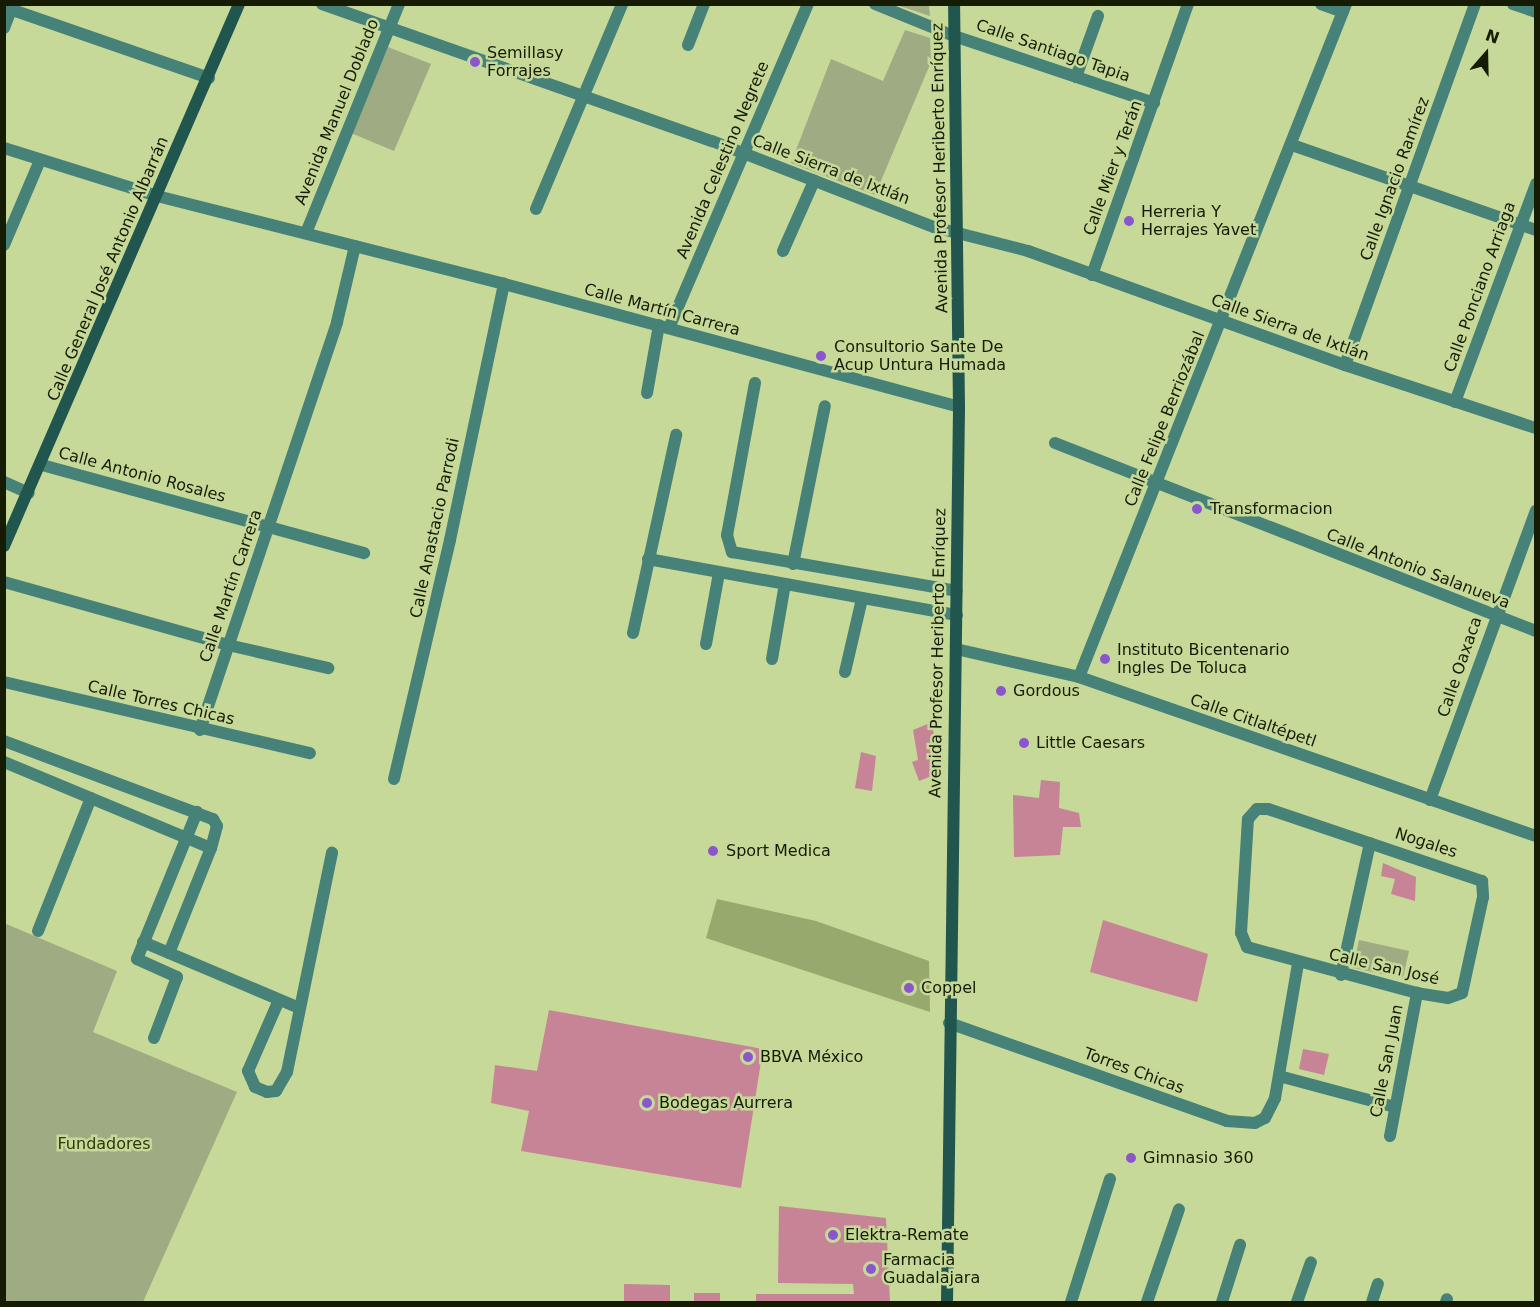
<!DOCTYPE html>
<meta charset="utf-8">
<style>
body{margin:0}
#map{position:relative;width:1540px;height:1307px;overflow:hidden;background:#c6d999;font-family:"DejaVu Sans",sans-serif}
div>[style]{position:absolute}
.green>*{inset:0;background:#9fab82}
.forest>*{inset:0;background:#98a96d}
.building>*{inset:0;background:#c68496}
.street>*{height:12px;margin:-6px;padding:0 6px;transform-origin:6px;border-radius:6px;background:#478278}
.secondary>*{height:12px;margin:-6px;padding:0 6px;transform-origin:6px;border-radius:6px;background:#20564e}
.dots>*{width:16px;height:16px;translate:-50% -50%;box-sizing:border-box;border:3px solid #c6d999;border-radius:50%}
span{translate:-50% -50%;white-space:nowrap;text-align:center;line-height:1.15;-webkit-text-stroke:5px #c6d999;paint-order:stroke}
.street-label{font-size:16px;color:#161c04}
.poi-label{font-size:16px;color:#161c04}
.left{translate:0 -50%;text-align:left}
.park-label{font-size:16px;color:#2e390b}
.frame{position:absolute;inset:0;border:6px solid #161c04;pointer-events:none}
.north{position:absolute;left:1456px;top:24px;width:60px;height:60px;-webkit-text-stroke:4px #c6d999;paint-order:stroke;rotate:20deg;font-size:16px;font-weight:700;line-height:24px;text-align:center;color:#161c04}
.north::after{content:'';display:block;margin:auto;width:21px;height:27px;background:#161c04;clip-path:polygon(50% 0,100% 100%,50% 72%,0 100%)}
</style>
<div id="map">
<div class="green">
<div style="clip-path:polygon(897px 5px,929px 5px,930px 16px)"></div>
<div style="clip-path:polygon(905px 30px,930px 38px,931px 62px,875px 195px,791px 163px,831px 59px,883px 81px)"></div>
<div style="clip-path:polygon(388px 47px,431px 64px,394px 151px,351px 133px)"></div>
<div style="clip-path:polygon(4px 923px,117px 971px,93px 1032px,237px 1092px,143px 1302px,5px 1302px)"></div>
<div style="clip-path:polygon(1359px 940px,1409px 951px,1403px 978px,1353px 968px)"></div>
</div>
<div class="forest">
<div style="clip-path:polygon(717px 899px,816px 921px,929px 961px,930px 1012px,706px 938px)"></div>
</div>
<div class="building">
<div style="clip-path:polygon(930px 723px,937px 741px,931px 743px,939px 773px,919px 781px,912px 762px,918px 760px,913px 730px)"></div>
<div style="clip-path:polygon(861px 752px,876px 756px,872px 791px,855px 788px)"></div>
<div style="clip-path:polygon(1041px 780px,1060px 782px,1059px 808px,1079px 813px,1081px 827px,1063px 827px,1060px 855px,1014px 857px,1013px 795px,1039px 798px)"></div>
<div style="clip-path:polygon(1383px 863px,1416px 877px,1415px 901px,1391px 894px,1395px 879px,1381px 876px)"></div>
<div style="clip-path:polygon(1103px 920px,1208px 954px,1197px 1002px,1090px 972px)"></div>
<div style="clip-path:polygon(549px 1010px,763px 1049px,741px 1188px,521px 1151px,529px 1111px,491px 1103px,495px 1065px,537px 1071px)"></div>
<div style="clip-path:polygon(1303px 1049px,1329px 1054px,1324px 1075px,1299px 1069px)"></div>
<div style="clip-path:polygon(779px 1206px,886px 1218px,890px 1302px,756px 1302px,756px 1294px,854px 1294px,853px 1284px,778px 1283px)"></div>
<div style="clip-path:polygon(624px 1284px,670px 1285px,670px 1302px,624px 1302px)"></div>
<div style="clip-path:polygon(694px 1293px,720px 1293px,720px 1302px,694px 1302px)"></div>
</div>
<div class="street">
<div style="left:322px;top:4px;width:413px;rotate:19.4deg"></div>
<div style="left:712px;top:141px;width:238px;rotate:21.2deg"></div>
<div style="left:934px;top:227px;width:97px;rotate:14.3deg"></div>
<div style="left:1028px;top:251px;width:337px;rotate:19.8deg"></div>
<div style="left:1345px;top:365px;width:201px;rotate:18.3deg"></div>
<div style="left:875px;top:4px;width:85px;rotate:22.1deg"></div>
<div style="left:954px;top:36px;width:211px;rotate:18.5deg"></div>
<div style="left:1321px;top:4px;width:23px;rotate:20deg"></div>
<div style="left:1513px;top:4px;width:24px;rotate:19deg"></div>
<div style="left:4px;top:7px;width:217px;rotate:19.1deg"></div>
<div style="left:4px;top:28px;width:26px;rotate:-69deg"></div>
<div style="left:688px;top:45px;width:44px;rotate:-68.7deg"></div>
<div style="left:1076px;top:77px;width:65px;rotate:-70.2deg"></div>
<div style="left:1292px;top:145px;width:258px;rotate:19.2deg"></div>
<div style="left:4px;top:148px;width:160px;rotate:17.4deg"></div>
<div style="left:157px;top:196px;width:358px;rotate:14.2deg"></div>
<div style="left:504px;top:284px;width:471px;rotate:15.1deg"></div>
<div style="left:536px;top:209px;width:222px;rotate:-67.2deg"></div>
<div style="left:306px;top:233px;width:247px;rotate:-67.9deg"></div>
<div style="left:4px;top:245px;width:92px;rotate:-67deg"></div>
<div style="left:783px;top:251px;width:77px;rotate:-66.1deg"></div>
<div style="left:1092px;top:275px;width:288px;rotate:-70.5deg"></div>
<div style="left:669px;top:328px;width:353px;rotate:-66.8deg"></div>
<div style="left:1345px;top:365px;width:384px;rotate:-70.2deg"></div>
<div style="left:755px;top:383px;width:155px;rotate:100.4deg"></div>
<div style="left:727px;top:535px;width:18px;rotate:74deg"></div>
<div style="left:732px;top:552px;width:228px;rotate:9.8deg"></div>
<div style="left:647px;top:393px;width:69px;rotate:-80deg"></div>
<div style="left:1455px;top:402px;width:233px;rotate:-69.6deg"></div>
<div style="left:1055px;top:443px;width:516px;rotate:21.35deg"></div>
<div style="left:42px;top:465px;width:334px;rotate:15.3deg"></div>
<div style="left:4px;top:482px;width:27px;rotate:24deg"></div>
<div style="left:648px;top:559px;width:314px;rotate:10.3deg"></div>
<div style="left:793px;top:564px;width:161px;rotate:-78.6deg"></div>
<div style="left:4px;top:582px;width:233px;rotate:15.7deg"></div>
<div style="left:228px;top:645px;width:103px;rotate:13deg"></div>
<div style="left:633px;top:633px;width:203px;rotate:-77.7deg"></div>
<div style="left:706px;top:644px;width:72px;rotate:-79.6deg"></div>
<div style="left:956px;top:649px;width:126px;rotate:12.8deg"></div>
<div style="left:1079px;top:677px;width:484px;rotate:19.2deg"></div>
<div style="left:772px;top:659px;width:76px;rotate:-80.2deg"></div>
<div style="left:845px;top:672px;width:75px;rotate:-76.9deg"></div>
<div style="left:1079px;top:677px;width:724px;rotate:-68.36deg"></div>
<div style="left:4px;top:682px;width:314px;rotate:13.1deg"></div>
<div style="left:200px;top:730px;width:430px;rotate:-71.4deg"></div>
<div style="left:337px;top:322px;width:78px;rotate:-76.7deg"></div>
<div style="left:4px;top:741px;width:223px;rotate:20.5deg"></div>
<div style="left:213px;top:819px;width:8px;rotate:60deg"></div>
<div style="left:217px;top:826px;width:23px;rotate:105deg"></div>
<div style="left:211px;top:848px;width:113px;rotate:111.8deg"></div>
<div style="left:4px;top:762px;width:224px;rotate:22.6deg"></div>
<div style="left:394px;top:779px;width:245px;rotate:-76.8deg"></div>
<div style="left:450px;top:540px;width:262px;rotate:-78.1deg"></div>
<div style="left:1430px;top:800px;width:308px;rotate:-69.9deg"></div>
<div style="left:1257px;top:809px;width:11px"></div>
<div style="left:1268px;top:809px;width:226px;rotate:18.6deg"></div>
<div style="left:1482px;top:881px;width:16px;rotate:86deg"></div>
<div style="left:1483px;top:897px;width:98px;rotate:102.3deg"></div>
<div style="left:1462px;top:993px;width:15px;rotate:160deg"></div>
<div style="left:1448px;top:998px;width:31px;rotate:-171deg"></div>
<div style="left:1417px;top:993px;width:176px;rotate:-164.9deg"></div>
<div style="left:1247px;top:947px;width:15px;rotate:-113deg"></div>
<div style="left:1241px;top:933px;width:114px;rotate:-86.5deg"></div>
<div style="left:1248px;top:819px;width:13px;rotate:-48deg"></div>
<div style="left:38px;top:931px;width:143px;rotate:-68.3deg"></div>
<div style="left:143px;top:942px;width:169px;rotate:22.9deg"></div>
<div style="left:1341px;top:975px;width:135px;rotate:-77.6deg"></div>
<div style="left:279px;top:1000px;width:77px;rotate:113.6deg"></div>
<div style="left:248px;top:1071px;width:17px;rotate:66deg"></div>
<div style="left:255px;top:1087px;width:13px;rotate:23deg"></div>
<div style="left:267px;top:1092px;width:9px;rotate:-6deg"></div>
<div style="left:276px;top:1091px;width:22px;rotate:-60deg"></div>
<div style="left:287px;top:1072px;width:224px;rotate:-78.4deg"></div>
<div style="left:949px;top:1023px;width:295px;rotate:19.4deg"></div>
<div style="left:1227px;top:1121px;width:28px;rotate:4deg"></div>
<div style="left:1255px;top:1123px;width:11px;rotate:-27deg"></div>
<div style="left:1265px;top:1118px;width:22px;rotate:-63deg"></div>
<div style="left:1275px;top:1098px;width:136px;rotate:-80.3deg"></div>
<div style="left:154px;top:1038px;width:65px;rotate:-69.3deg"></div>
<div style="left:177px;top:977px;width:44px;rotate:-155.8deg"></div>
<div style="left:137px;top:959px;width:159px;rotate:-67.8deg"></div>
<div style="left:1279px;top:1076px;width:120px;rotate:15deg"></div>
<div style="left:1390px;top:1136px;width:146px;rotate:-79.3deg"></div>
<div style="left:1071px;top:1302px;width:129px;rotate:-72.4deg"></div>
<div style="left:1147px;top:1302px;width:98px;rotate:-71deg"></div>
<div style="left:1222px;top:1302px;width:60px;rotate:-72.5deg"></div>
<div style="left:1297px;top:1302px;width:42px;rotate:-70.7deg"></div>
<div style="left:1372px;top:1302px;width:19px;rotate:-72deg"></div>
<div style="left:1446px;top:1302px;width:3px;rotate:-72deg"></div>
</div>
<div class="secondary">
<div style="left:4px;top:546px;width:591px;rotate:-66.56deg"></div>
<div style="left:947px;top:1302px;width:895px;rotate:-89.23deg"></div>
<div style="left:959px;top:407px;width:403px;rotate:-90.7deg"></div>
</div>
<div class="dots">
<div style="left:475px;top:62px;background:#8b55cd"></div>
<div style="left:1129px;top:221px;background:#8b55cd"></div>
<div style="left:821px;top:356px;background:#8b55cd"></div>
<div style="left:1197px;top:509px;background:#8b55cd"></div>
<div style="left:1105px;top:659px;background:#8b55cd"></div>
<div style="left:1001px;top:691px;background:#8b55cd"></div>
<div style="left:1024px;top:743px;background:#8b55cd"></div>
<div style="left:713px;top:851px;background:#8b55cd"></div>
<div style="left:909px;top:988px;background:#8b55cd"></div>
<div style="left:748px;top:1057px;background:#8b55cd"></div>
<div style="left:647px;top:1103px;background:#8b55cd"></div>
<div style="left:1131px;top:1158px;background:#8b55cd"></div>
<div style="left:833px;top:1235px;background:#8b55cd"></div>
<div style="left:871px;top:1269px;background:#8b55cd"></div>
</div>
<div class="street-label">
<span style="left:1053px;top:51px;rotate:19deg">Calle Santiago Tapia</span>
<span style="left:337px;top:112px;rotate:-68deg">Avenida Manuel Doblado</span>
<span style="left:723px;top:160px;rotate:-67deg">Avenida Celestino Negrete</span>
<span style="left:940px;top:168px;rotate:-91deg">Avenida Profesor Heriberto Enríquez</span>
<span style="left:1113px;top:168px;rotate:-70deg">Calle Mier y Terán</span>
<span style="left:831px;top:170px;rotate:21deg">Calle Sierra de Ixtlán</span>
<span style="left:1395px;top:179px;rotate:-70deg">Calle Ignacio Ramírez</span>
<span style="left:108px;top:269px;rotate:-67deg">Calle General José Antonio Albarrán</span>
<span style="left:1480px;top:287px;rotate:-70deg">Calle Ponciano Arriaga</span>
<span style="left:662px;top:310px;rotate:15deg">Calle Martín Carrera</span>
<span style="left:1290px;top:328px;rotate:20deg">Calle Sierra de Ixtlán</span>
<span style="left:1165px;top:419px;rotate:-68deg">Calle Felipe Berriozábal</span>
<span style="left:142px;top:475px;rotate:15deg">Calle Antonio Rosales</span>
<span style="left:435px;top:528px;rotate:-78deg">Calle Anastacio Parrodi</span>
<span style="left:1418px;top:569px;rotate:21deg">Calle Antonio Salanueva</span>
<span style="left:231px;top:586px;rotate:-71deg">Calle Martín Carrera</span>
<span style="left:938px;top:653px;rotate:-89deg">Avenida Profesor Heriberto Enríquez</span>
<span style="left:1460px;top:667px;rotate:-71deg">Calle Oaxaca</span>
<span style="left:161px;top:703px;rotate:13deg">Calle Torres Chicas</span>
<span style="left:1253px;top:721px;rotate:19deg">Calle Citlaltépetl</span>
<span style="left:1426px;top:843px;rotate:18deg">Nogales</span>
<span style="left:1384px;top:967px;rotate:13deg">Calle San José</span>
<span style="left:1387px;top:1061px;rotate:-79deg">Calle San Juan</span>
<span style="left:1134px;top:1071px;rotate:20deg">Torres Chicas</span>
</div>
<div class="poi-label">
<span class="left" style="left:487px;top:62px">Semillasy<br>Forrajes</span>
<span class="left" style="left:1141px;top:221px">Herreria Y<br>Herrajes Yavet</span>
<span class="left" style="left:834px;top:356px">Consultorio Sante De<br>Acup Untura Humada</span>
<span class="left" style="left:1210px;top:509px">Transformacion</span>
<span class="left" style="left:1117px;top:659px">Instituto Bicentenario<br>Ingles De Toluca</span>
<span class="left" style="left:1013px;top:691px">Gordous</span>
<span class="left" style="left:1036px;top:743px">Little Caesars</span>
<span class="left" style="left:726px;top:851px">Sport Medica</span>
<span class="left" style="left:921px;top:988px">Coppel</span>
<span class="left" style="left:760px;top:1057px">BBVA México</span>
<span class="left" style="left:659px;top:1103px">Bodegas Aurrera</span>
<span class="left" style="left:1143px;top:1158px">Gimnasio 360</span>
<span class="left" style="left:845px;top:1235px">Elektra-Remate</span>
<span class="left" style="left:883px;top:1269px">Farmacia<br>Guadalajara</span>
</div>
<div class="park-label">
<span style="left:104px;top:1144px">Fundadores</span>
</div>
<div class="frame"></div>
<div class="north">N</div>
</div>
